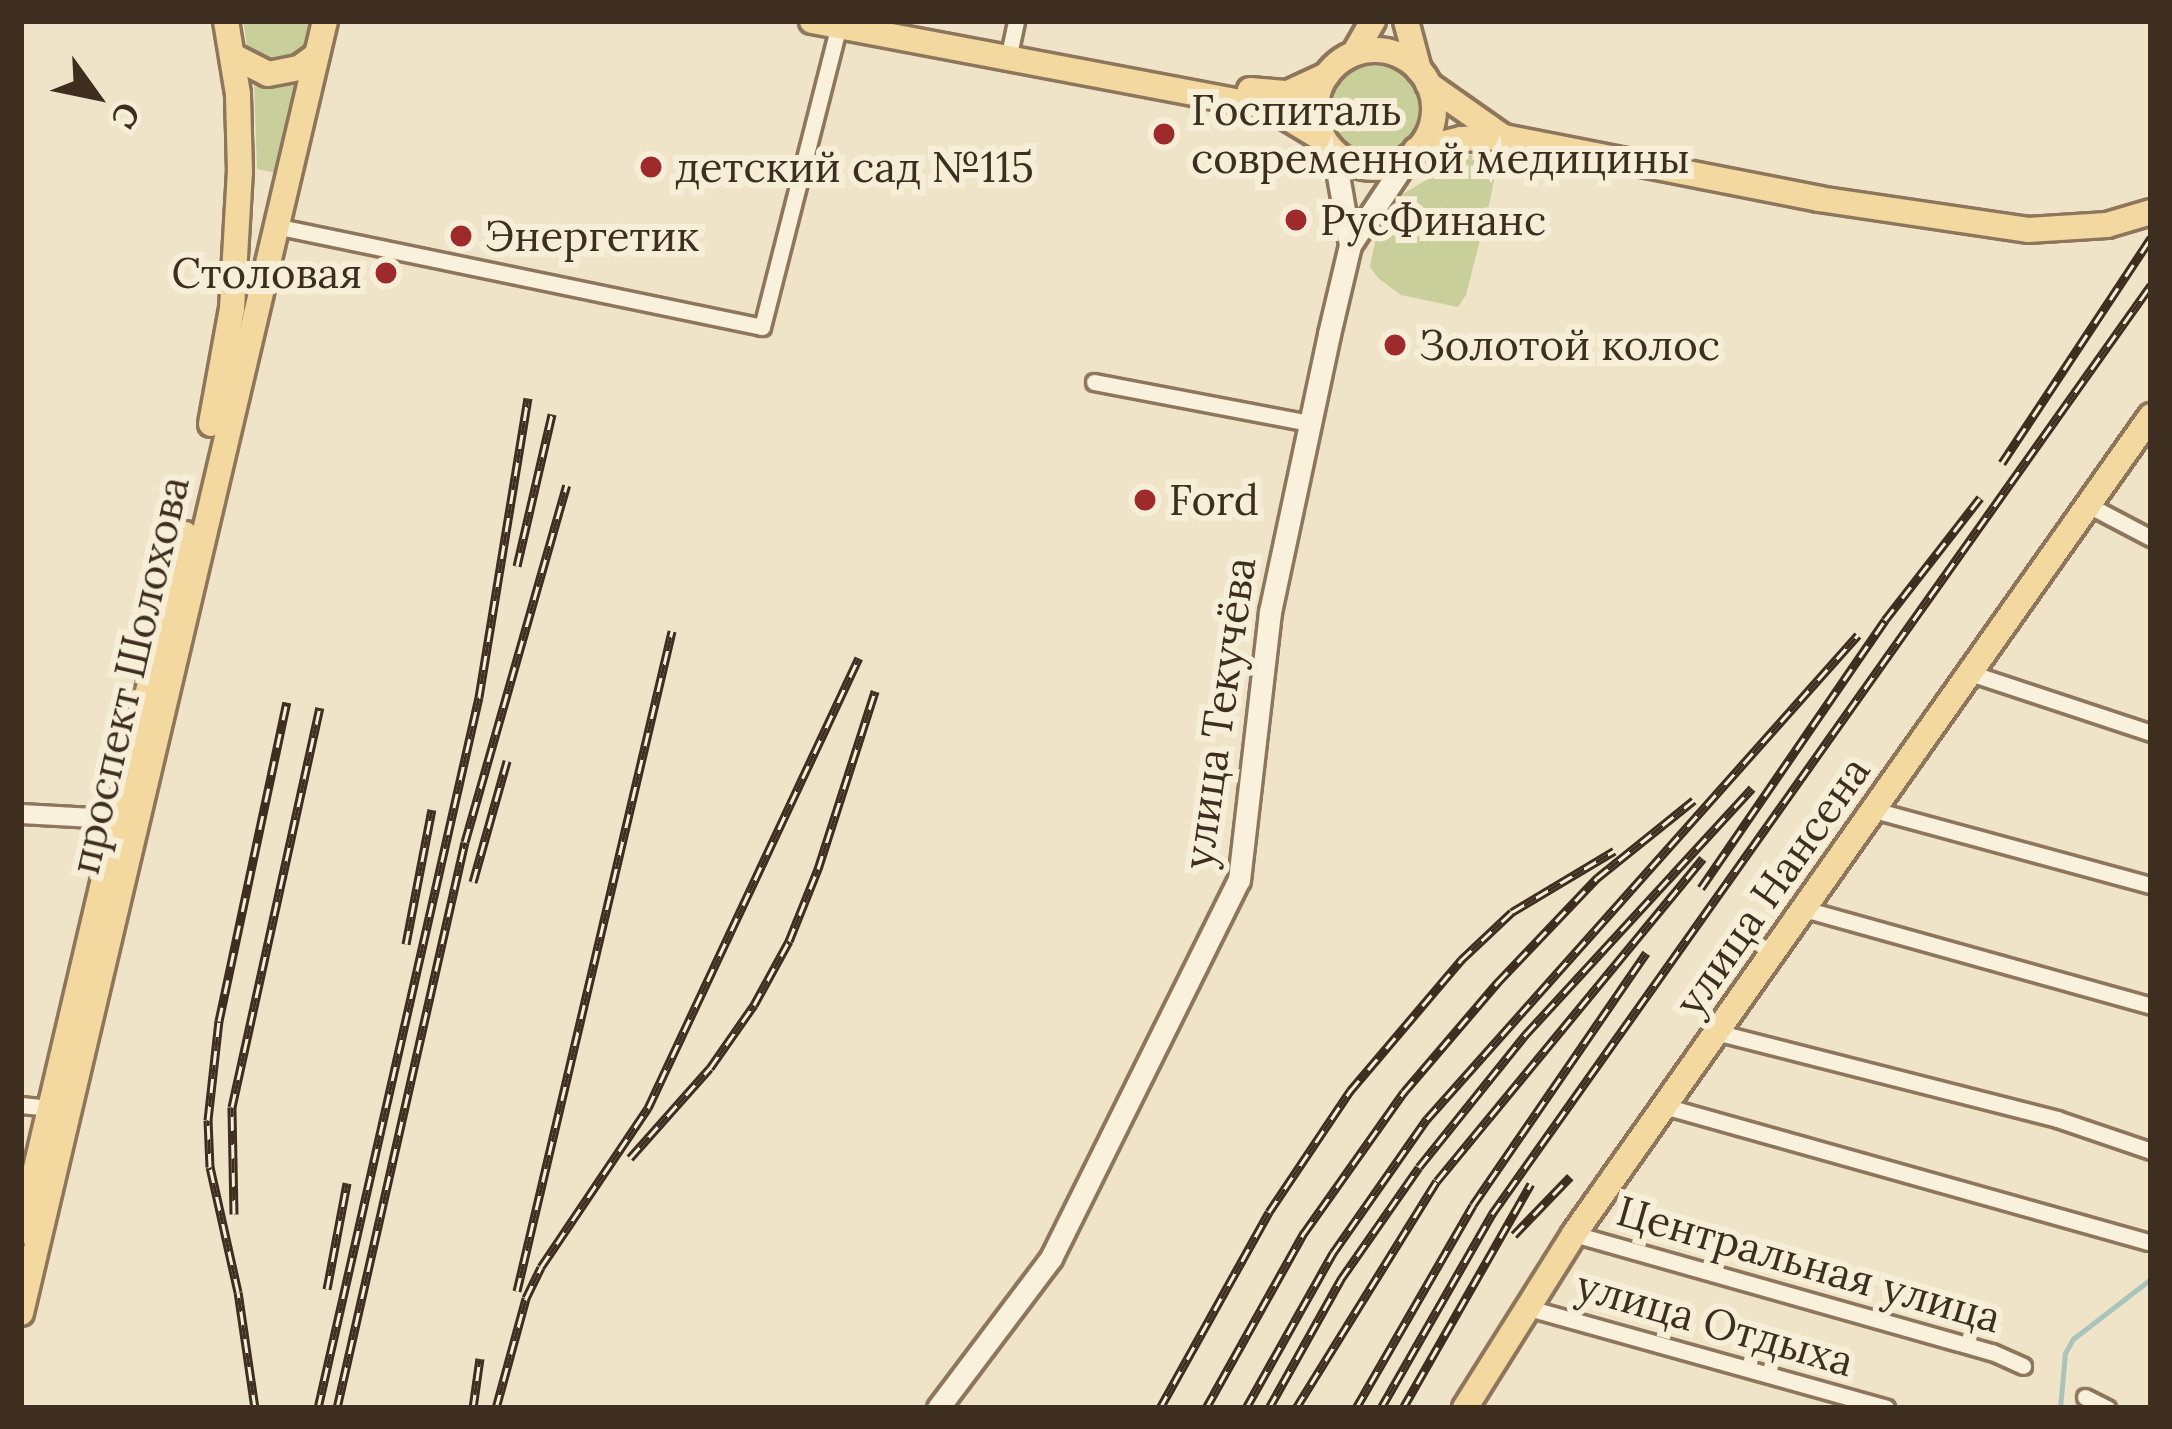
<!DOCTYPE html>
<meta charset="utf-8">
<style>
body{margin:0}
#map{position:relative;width:2172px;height:1429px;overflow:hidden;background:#f0e4c8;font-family:Lora,serif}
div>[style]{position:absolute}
.green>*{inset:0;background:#c9cf9b}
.round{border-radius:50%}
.stream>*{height:4.5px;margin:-2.25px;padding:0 2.25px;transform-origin:2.25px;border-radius:2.25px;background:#a9c4bc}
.roads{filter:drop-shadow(3px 0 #8d765c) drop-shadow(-3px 0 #8d765c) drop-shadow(0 3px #8d765c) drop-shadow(0 -3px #8d765c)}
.minor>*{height:15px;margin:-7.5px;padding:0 7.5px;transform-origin:7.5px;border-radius:7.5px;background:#faf1dc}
.tertiary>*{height:18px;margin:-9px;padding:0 9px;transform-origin:9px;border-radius:9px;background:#faf1dc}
.secondary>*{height:21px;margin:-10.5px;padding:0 10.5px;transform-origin:10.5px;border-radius:10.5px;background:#faf1dc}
.primary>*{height:24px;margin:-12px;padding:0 12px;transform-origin:12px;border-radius:12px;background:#f3d9a0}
.primary>.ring{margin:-12px;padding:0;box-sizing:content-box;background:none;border:24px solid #f3d9a0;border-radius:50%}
.rail>*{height:9px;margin-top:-4.5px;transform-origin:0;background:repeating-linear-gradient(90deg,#f7eed8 0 14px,#3d2e20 0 28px);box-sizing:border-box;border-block:3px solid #3d2e20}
.dots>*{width:33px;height:33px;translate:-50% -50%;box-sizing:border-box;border:6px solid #f7eed8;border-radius:50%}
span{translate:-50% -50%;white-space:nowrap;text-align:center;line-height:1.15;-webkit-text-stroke:12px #f7eed8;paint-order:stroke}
.poi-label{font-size:42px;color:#3d2e20}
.left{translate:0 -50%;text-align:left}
.right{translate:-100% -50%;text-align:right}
.street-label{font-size:42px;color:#3d2e20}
.frame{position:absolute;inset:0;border:24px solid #3d2e20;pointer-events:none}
.north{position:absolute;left:36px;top:36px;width:120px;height:120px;-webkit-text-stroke:9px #f7eed8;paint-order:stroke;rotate:123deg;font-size:33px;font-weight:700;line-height:48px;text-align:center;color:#3d2e20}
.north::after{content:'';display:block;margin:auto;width:42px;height:54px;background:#3d2e20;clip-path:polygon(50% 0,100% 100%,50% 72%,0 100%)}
</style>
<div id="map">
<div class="green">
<div style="clip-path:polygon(243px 21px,314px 21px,303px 56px,268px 66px,248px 52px)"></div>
<div class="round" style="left:1327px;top:61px;width:98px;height:98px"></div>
<div style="clip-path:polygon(299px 82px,276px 173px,257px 169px,254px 83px)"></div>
<div style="clip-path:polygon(1486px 154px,1496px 169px,1490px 201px,1466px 295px,1458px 307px,1401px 295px,1378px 278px,1370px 267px,1378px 226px,1401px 195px,1468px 155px)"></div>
</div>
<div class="stream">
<div style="left:2060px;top:1408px;width:55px;rotate:-84.8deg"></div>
<div style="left:2065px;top:1353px;width:16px;rotate:-60deg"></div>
<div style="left:2073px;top:1339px;width:98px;rotate:-37.6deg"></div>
</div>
<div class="roads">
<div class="minor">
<div style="left:1011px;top:45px;width:25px;rotate:-78deg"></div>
<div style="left:275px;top:226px;width:497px;rotate:11.7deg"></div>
<div style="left:762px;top:327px;width:311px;rotate:-75.7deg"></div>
<div style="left:1094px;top:382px;width:219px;rotate:10.8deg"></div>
<div style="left:2090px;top:506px;width:69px;rotate:27.7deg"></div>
<div style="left:1970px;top:673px;width:191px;rotate:18.3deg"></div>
<div style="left:1874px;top:810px;width:287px;rotate:15.2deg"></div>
<div style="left:1804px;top:909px;width:360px;rotate:15.6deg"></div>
<div style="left:1716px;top:1032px;width:352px;rotate:14.3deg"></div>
<div style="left:2057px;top:1119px;width:99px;rotate:18.8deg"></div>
<div style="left:21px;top:1105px;width:29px;rotate:6deg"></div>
<div style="left:1664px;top:1106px;width:503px;rotate:15.69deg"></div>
<div style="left:1574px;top:1234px;width:434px;rotate:15.8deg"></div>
<div style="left:1992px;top:1352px;width:34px;rotate:24deg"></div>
<div style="left:1525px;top:1307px;width:375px;rotate:15.6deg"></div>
<div style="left:2085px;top:1397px;width:25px;rotate:27deg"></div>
</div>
<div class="tertiary">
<div style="left:21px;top:814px;width:109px;rotate:3.2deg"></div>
</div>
<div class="secondary">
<div style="left:1334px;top:152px;width:94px;rotate:80.2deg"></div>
<div style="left:938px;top:1408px;width:188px;rotate:-53deg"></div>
<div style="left:1051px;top:1258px;width:422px;rotate:-63.6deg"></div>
<div style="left:1239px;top:880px;width:270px;rotate:-83.4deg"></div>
<div style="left:1270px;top:612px;width:284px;rotate:-78deg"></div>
<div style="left:1329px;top:334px;width:91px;rotate:-76.7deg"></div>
<div style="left:1350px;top:245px;width:105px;rotate:-56.3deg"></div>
</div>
<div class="primary">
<div style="left:812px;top:21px;width:467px;rotate:10.7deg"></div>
<div style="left:1271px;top:108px;width:62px;rotate:31.1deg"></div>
<div style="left:1406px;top:21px;width:51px;rotate:75.1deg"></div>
<div class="ring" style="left:1316px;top:50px;width:94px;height:94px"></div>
<div style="left:1355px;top:52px;width:36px;rotate:-60deg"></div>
<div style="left:233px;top:56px;width:39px;rotate:27deg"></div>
<div style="left:268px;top:74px;width:32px;rotate:-11deg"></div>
<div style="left:299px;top:68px;width:22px;rotate:-36deg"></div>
<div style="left:1428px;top:84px;width:90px;rotate:35.1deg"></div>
<div style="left:1250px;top:90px;width:38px;rotate:5deg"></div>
<div style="left:1288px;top:93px;width:43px;rotate:-24.8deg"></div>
<div style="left:1416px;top:150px;width:46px;rotate:-13.7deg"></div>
<div style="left:1461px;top:139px;width:43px;rotate:-2.7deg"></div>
<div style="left:1504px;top:137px;width:321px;rotate:11.1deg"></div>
<div style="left:1819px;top:199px;width:211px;rotate:8.4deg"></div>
<div style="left:2028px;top:230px;width:79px;rotate:-3.6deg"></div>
<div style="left:2107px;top:225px;width:46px;rotate:-16.5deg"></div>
<div style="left:211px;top:424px;width:117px;rotate:-79.7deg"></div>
<div style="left:232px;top:309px;width:137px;rotate:-86.7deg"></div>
<div style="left:240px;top:172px;width:78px;rotate:-91.5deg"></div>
<div style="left:238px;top:94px;width:74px;rotate:-99.3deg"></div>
<div style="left:21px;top:1232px;width:717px;rotate:-76.78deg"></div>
<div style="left:21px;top:1313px;width:1327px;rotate:-76.76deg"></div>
<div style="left:1465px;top:1408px;width:205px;rotate:-57.9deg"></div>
<div style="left:1574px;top:1234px;width:1001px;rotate:-54.8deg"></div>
</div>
</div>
<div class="rail">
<div style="left:2002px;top:463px;width:270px;rotate:-56.5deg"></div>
<div style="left:517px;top:566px;width:156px;rotate:-77deg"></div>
<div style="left:473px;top:882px;width:126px;rotate:-74.3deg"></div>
<div style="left:1701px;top:888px;width:325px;rotate:-55.5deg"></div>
<div style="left:1885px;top:620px;width:155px;rotate:-52.1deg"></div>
<div style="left:406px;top:944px;width:137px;rotate:-79.1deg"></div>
<div style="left:630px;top:1158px;width:120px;rotate:-48.4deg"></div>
<div style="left:710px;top:1068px;width:77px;rotate:-55.1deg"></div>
<div style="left:754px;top:1005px;width:73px;rotate:-61.3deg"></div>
<div style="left:789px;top:941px;width:78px;rotate:-68.1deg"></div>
<div style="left:818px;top:869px;width:187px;rotate:-72.2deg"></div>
<div style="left:234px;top:1214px;width:107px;rotate:-91.1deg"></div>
<div style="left:232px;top:1107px;width:409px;rotate:-77.6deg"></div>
<div style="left:1514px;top:1235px;width:81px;rotate:-46deg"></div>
<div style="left:327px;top:1289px;width:108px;rotate:-79.3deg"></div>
<div style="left:517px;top:1291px;width:678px;rotate:-76.78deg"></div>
<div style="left:255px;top:1408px;width:117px;rotate:-98.3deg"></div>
<div style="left:238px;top:1292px;width:128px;rotate:-102.6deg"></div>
<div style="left:210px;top:1167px;width:47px;rotate:-92.4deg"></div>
<div style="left:208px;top:1120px;width:100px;rotate:-83.7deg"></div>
<div style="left:219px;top:1021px;width:326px;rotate:-78deg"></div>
<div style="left:318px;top:1408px;width:729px;rotate:-77.24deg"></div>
<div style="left:479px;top:697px;width:303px;rotate:-80.7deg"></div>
<div style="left:337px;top:1408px;width:580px;rotate:-77.26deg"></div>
<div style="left:465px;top:842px;width:371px;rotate:-74.1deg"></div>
<div style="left:473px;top:1408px;width:50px;rotate:-82deg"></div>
<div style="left:496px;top:1408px;width:114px;rotate:-74.7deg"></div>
<div style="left:526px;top:1298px;width:34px;rotate:-64deg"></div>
<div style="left:541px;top:1267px;width:192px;rotate:-56.1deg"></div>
<div style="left:648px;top:1108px;width:497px;rotate:-64.9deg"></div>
<div style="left:1160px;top:1408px;width:224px;rotate:-60.9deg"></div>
<div style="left:1269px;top:1212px;width:146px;rotate:-56.2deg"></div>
<div style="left:1350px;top:1091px;width:172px;rotate:-49.7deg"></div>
<div style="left:1461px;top:960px;width:70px;rotate:-43.3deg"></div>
<div style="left:1512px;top:912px;width:119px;rotate:-30.9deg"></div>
<div style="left:1206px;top:1408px;width:201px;rotate:-60.8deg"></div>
<div style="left:1304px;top:1233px;width:173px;rotate:-54.7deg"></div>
<div style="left:1404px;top:1092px;width:145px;rotate:-49.5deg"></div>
<div style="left:1498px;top:982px;width:144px;rotate:-46.4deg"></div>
<div style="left:1597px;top:878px;width:124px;rotate:-38.8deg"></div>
<div style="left:1246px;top:1408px;width:178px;rotate:-60.7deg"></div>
<div style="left:1333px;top:1253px;width:164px;rotate:-55deg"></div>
<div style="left:1427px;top:1119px;width:648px;rotate:-48.32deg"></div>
<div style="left:1269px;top:1408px;width:148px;rotate:-60.8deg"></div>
<div style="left:1341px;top:1279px;width:136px;rotate:-55.1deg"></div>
<div style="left:1419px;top:1167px;width:171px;rotate:-51.2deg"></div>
<div style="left:1526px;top:1034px;width:334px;rotate:-47.4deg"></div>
<div style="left:1296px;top:1408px;width:267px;rotate:-58.2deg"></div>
<div style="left:1437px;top:1181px;width:418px;rotate:-50.5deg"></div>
<div style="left:1356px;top:1408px;width:234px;rotate:-60deg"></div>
<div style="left:1473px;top:1205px;width:306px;rotate:-55.5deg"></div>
<div style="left:1381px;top:1408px;width:224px;rotate:-60.2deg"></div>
<div style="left:1492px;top:1214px;width:1139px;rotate:-54.65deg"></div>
<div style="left:1403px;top:1408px;width:258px;rotate:-60.3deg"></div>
</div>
<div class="dots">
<div style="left:1164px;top:134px;background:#9e2a2b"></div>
<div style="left:651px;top:167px;background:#9e2a2b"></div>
<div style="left:1296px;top:220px;background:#9e2a2b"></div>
<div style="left:461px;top:236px;background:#9e2a2b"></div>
<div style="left:386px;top:273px;background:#9e2a2b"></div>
<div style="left:1395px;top:345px;background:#9e2a2b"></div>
<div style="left:1145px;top:500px;background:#9e2a2b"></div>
</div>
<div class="poi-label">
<span class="left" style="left:1191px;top:134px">Госпиталь<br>современной медицины</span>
<span class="left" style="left:675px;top:167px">детский сад №115</span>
<span class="left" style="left:1320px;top:220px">РусФинанс</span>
<span class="left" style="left:485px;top:236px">Энергетик</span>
<span class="right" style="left:362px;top:273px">Столовая</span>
<span class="left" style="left:1419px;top:345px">Золотой колос</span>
<span class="left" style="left:1169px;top:500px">Ford</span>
</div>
<div class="street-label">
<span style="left:129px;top:675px;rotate:-77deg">проспект Шолохова</span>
<span style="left:1219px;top:713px;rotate:-82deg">улица Текучёва</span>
<span style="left:1772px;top:886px;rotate:-55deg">улица Нансена</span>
<span style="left:1809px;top:1264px;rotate:16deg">Центральная улица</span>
<span style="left:1715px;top:1323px;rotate:16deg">улица Отдыха</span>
</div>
<div class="frame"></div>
<div class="north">С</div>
</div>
